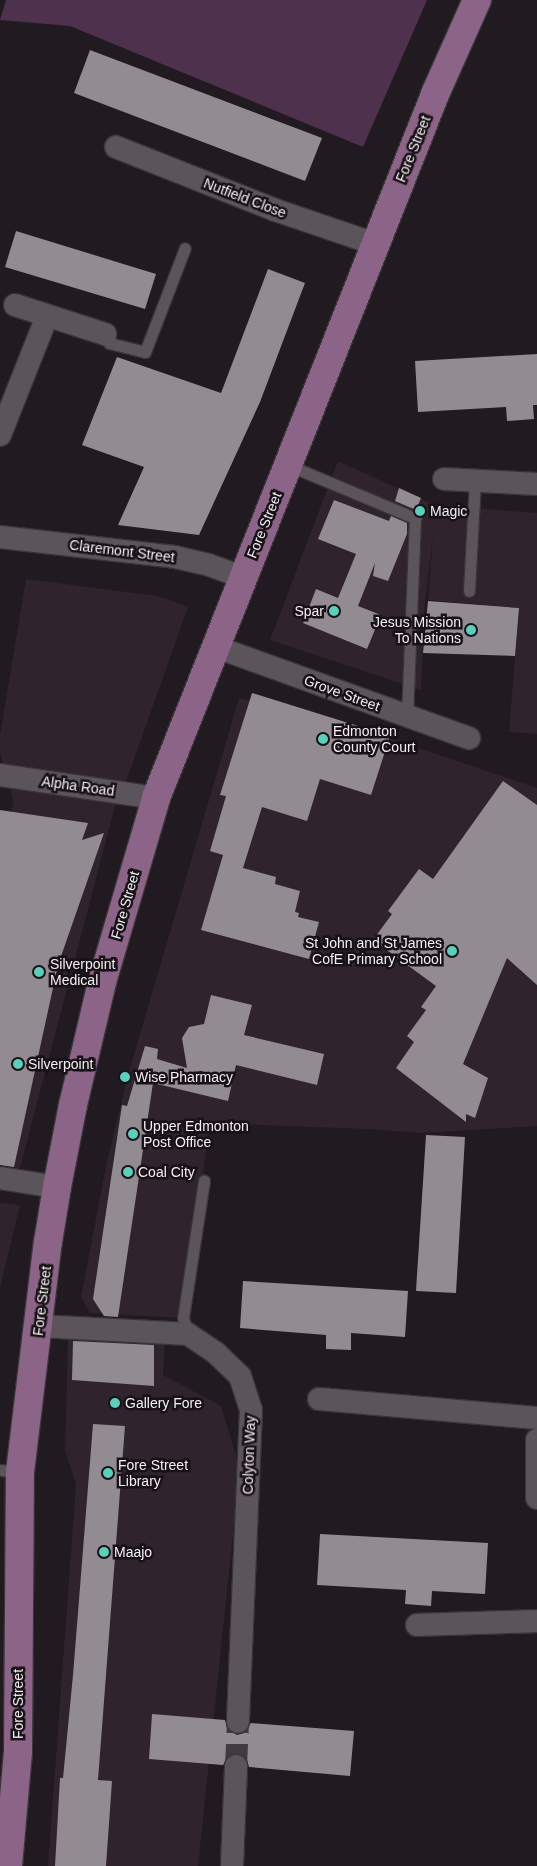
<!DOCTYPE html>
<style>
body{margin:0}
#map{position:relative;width:537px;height:1866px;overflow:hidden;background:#211a20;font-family:Helvetica,sans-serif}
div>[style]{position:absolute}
.built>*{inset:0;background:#2f232d}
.green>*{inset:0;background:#4e314c}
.building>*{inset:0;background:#938b92}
.minor-tunnel>*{height:22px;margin-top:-11px;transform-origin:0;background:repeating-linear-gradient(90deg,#413a40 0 22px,transparent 0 33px)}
.roads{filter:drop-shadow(1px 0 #393539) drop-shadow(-1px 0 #393539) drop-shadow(0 1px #393539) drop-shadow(0 -1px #393539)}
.service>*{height:11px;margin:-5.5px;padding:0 5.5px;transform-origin:5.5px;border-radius:5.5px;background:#5c545b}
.minor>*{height:22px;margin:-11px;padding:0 11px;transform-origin:11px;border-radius:11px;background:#5c545b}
.primary>*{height:28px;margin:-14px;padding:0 14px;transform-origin:14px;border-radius:14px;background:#8b6488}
.dots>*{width:14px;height:14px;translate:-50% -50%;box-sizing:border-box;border:2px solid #181117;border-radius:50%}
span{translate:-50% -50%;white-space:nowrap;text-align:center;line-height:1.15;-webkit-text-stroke:5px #181117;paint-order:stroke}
.street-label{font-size:14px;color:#f4eff3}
.poi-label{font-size:14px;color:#f4eff3}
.left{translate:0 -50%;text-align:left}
.right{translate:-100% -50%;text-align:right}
</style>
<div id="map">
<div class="built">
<div style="clip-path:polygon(338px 461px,435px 505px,537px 513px,537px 734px,509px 732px,519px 608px,428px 600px,433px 536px,425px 603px,421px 690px,270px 640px)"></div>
<div style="clip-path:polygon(26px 579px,158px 596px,188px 607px,131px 768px,114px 810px,20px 1168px,0 1165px,0 844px,14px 803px,0 753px,0 735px)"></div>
<div style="clip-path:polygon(239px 698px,401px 742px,537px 788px,537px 1126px,422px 1133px,367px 1129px,210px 1123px,183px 1318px,90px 1313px,81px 1297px,107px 1161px,130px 1068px)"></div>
<div style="clip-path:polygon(0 1203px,20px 1205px,0 1288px)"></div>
<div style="clip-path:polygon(68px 1334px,165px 1341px,163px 1375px,221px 1406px,240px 1468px,198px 1866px,48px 1866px,76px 1484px,65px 1451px)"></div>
</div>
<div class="green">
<div style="clip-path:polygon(6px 0,427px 0,363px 147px,70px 26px,0 20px)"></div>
</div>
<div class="building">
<div style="clip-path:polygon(90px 50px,322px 138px,305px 181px,74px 93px)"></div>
<div style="clip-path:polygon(16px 231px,156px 274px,145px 309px,5px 267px)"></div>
<div style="clip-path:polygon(268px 269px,305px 283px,260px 402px,199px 535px,118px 525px,144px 467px,82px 445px,117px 357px,221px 393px)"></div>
<div style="clip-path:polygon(537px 354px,537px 405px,533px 405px,534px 419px,507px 421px,506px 407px,418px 412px,415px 361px)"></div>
<div style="clip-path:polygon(399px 488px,421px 498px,416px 510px,395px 501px)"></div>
<div style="clip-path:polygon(334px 500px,389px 521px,391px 516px,407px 523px,407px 534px,388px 581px,373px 576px,375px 563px,358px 606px,381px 615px,367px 649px,303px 623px,316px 589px,338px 598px,356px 554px,318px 539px)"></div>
<div style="clip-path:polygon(428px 601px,519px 608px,515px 656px,423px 653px)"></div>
<div style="clip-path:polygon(252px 693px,390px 736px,371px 795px,320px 779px,307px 821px,262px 807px,243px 868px,276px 877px,275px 884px,300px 891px,295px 912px,299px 913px,298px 917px,319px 922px,309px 959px,201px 930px,223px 855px,210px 851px,226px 796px,220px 795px)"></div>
<div style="clip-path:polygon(503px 781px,537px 805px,537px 985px,507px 958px,463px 1064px,488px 1078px,475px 1118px,466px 1114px,466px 1122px,396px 1068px,414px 1042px,407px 1036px,426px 1010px,421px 1007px,436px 986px,373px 940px,392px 914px,388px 911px,419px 869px,433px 879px)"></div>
<div style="clip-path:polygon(0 810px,88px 823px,82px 840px,104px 833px,58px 965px,14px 1167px,0 1165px)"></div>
<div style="clip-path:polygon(211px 995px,252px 1005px,244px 1035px,324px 1054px,317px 1085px,236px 1065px,228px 1101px,153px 1083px,118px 1317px,104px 1316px,93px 1299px,122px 1105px,127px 1106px,145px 1046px,158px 1049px,157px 1059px,187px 1068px,182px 1038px,189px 1027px,204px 1024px)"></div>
<div style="clip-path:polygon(426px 1135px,465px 1137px,456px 1293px,416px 1291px)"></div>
<div style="clip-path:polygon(243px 1281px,408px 1291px,405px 1337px,351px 1333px,351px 1350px,326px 1349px,326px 1335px,240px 1328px)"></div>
<div style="clip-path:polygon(73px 1341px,154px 1345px,154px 1386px,72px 1380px)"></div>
<div style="clip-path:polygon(93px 1424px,125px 1426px,98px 1780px,112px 1781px,106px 1866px,55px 1866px,60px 1778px,63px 1778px,73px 1675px)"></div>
<div style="clip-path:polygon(320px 1534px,488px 1543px,485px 1594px,432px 1591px,431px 1606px,405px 1604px,406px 1590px,317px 1585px)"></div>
<div style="clip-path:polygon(152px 1714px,225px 1720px,227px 1728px,237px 1735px,244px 1733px,251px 1723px,354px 1731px,350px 1776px,249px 1767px,247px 1760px,237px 1753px,230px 1755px,223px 1765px,149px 1759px)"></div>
</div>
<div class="minor-tunnel">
<div style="left:236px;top:1766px;width:44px;rotate:-87.4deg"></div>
</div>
<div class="roads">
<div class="service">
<div style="left:105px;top:334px;width:10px;rotate:66deg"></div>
<div style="left:109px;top:343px;width:37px;rotate:14deg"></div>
<div style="left:145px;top:352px;width:111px;rotate:-69deg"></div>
<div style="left:288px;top:465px;width:138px;rotate:22.7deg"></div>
<div style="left:415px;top:518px;width:198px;rotate:92.3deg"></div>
<div style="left:469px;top:591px;width:111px;rotate:-86.9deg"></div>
<div style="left:188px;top:1334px;width:17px;rotate:-107deg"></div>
<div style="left:183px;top:1318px;width:139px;rotate:-81.3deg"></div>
<div style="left:0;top:1470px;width:20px;rotate:6deg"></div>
</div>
<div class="minor">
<div style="left:116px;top:147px;width:171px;rotate:21.6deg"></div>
<div style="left:275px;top:210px;width:106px;rotate:18.8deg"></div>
<div style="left:15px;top:305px;width:95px;rotate:17.9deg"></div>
<div style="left:0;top:435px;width:128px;rotate:-68.4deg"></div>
<div style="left:444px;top:479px;width:93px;rotate:3.1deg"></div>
<div style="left:0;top:537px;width:176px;rotate:6.5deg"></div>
<div style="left:175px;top:557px;width:35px;rotate:13deg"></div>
<div style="left:209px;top:565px;width:35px;rotate:20deg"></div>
<div style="left:216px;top:647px;width:269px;rotate:19.8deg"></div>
<div style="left:0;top:775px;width:158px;rotate:8.4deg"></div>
<div style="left:0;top:1178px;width:58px;rotate:9deg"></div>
<div style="left:39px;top:1326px;width:149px;rotate:3.1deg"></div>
<div style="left:188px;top:1334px;width:34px;rotate:34deg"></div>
<div style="left:216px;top:1353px;width:33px;rotate:44deg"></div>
<div style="left:240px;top:1376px;width:36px;rotate:72deg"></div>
<div style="left:251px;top:1410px;width:312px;rotate:92.4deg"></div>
<div style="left:319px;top:1399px;width:219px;rotate:5deg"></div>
<div style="left:537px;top:1440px;width:58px;rotate:90deg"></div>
<div style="left:417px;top:1625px;width:120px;rotate:-1.9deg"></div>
<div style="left:232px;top:1866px;width:100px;rotate:-87.7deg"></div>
</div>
<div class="primary">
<div style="left:8px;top:1866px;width:114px;rotate:-85deg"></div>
<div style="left:18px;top:1752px;width:280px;rotate:-89.6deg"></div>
<div style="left:20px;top:1472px;width:232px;rotate:-83.1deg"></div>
<div style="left:48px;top:1242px;width:56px;rotate:-80.7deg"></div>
<div style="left:57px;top:1187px;width:84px;rotate:-79deg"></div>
<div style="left:73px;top:1105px;width:126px;rotate:-76.7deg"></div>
<div style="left:102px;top:982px;width:192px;rotate:-73.6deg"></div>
<div style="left:156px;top:798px;width:759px;rotate:-68.37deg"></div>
<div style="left:436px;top:92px;width:101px;rotate:-66deg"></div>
</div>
</div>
<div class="dots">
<div style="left:420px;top:511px;background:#5cceba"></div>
<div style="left:334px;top:611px;background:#5cceba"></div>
<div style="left:471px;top:630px;background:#5cceba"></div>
<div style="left:323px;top:739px;background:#5cceba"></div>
<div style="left:452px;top:951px;background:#5cceba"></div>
<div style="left:39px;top:972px;background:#5cceba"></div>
<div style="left:18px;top:1064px;background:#5cceba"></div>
<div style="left:125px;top:1077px;background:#5cceba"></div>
<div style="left:133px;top:1134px;background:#5cceba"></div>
<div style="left:128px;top:1172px;background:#5cceba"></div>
<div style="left:115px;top:1403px;background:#5cceba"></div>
<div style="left:108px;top:1473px;background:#5cceba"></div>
<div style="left:104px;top:1552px;background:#5cceba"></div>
</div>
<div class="street-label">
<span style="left:413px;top:149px;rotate:-68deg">Fore Street</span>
<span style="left:245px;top:198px;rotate:21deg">Nutfield Close</span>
<span style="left:264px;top:525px;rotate:-68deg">Fore Street</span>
<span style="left:122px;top:551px;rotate:7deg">Claremont Street</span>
<span style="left:342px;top:693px;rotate:20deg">Grove Street</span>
<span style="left:78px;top:786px;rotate:8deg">Alpha Road</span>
<span style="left:125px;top:905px;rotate:-74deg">Fore Street</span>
<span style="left:42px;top:1301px;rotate:-83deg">Fore Street</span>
<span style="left:249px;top:1455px;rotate:-88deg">Colyton Way</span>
<span style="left:18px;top:1704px;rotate:-90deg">Fore Street</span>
</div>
<div class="poi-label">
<span class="left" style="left:430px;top:511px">Magic</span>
<span class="right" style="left:324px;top:611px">Spar</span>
<span class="right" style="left:461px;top:630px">Jesus Mission<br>To Nations</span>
<span class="left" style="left:333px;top:739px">Edmonton<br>County Court</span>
<span class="right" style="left:442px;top:951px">St John and St James<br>CofE Primary School</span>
<span class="left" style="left:50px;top:972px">Silverpoint<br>Medical</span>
<span class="left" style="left:28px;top:1064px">Silverpoint</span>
<span class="left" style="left:135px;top:1077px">Wise Pharmacy</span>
<span class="left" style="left:143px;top:1134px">Upper Edmonton<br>Post Office</span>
<span class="left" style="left:138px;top:1172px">Coal City</span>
<span class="left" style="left:125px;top:1403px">Gallery Fore</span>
<span class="left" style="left:118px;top:1473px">Fore Street<br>Library</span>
<span class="left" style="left:114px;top:1552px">Maajo</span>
</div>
</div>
